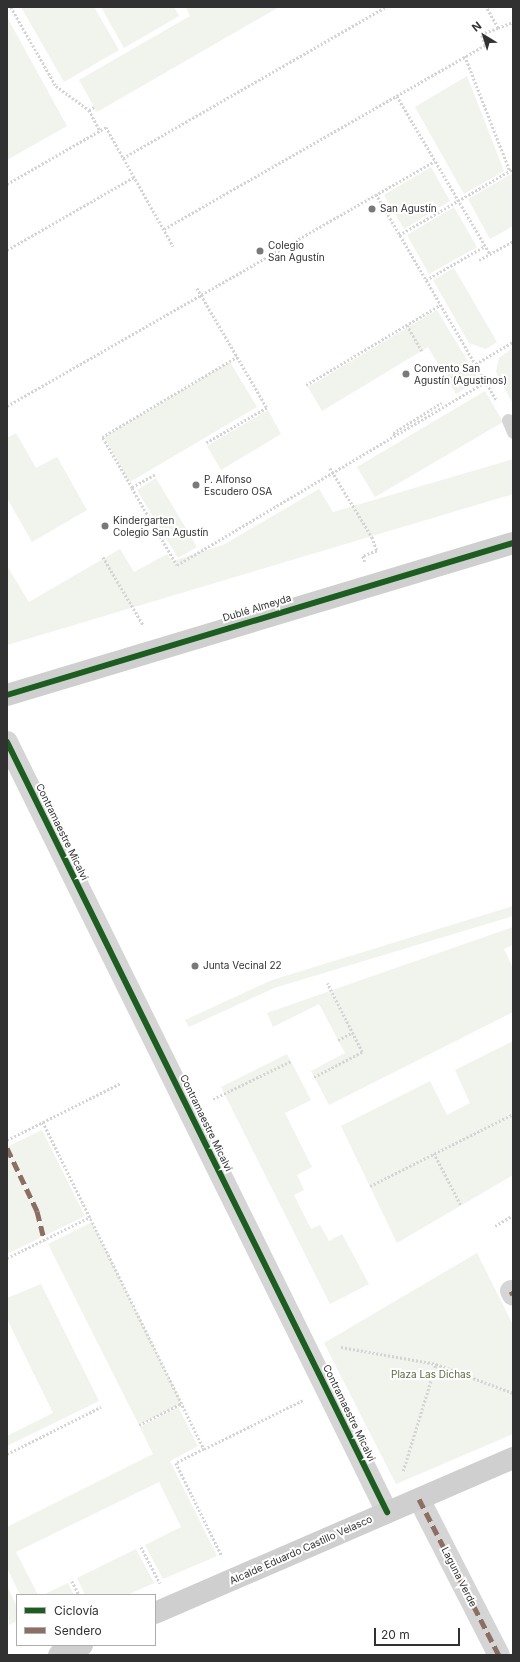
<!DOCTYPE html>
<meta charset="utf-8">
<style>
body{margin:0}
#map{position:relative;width:520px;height:1662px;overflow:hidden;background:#fff;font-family:Inter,sans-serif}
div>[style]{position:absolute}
.green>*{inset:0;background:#f1f3ed}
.path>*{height:2.5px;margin-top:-1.25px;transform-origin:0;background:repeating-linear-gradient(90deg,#d4d4d4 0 2px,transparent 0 4px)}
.service>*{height:13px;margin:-6.5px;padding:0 6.5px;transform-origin:6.5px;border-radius:6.5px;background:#d5d5d5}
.minor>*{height:22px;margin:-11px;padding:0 11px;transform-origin:11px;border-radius:11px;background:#d5d5d5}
.secondary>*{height:22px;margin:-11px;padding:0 11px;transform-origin:11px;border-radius:11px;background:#cfcfcf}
.quiet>*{height:5px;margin-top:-2.5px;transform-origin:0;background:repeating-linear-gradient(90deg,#8d6e63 0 10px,transparent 0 15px)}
.cycleway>*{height:6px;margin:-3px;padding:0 3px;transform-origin:3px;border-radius:3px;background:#1b5e20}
.dots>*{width:11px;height:11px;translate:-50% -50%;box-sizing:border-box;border:2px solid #fff;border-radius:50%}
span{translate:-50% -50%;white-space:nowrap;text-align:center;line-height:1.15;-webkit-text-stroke:4px #fff;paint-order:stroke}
.poi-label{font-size:10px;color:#313131}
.left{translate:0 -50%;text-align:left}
.street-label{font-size:10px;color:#313131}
.park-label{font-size:10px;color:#5c6a42}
.frame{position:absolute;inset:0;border:8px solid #313131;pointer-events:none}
.legend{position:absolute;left:16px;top:1594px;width:140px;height:52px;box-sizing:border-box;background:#fff;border:1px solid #adadad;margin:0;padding:5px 7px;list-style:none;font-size:12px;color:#313131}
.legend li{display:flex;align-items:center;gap:8px;height:20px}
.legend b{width:20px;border:1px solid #adadad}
.north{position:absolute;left:464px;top:16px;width:40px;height:40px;-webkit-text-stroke:3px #fff;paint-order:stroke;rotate:322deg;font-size:11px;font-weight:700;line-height:16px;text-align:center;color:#313131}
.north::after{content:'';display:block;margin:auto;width:14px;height:18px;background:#313131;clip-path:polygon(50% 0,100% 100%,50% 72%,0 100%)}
.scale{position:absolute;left:374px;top:1628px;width:86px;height:18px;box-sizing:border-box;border:2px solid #313131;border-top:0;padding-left:5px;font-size:12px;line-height:14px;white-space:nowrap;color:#313131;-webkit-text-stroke:3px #fff;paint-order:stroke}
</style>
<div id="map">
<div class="green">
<div style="clip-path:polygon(21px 7px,94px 7px,119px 50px,64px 82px)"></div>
<div style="clip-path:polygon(101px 7px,174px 7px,179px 16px,124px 48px)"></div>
<div style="clip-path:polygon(186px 7px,279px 7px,97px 112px,79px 80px,190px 16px)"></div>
<div style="clip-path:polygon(7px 17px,67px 126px,7px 160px)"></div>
<div style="clip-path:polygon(467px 76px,504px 171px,464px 194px,415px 107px)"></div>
<div style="clip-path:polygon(431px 167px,450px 201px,404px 229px,384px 195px)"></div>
<div style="clip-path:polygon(513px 173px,513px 226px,490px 239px,468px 199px)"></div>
<div style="clip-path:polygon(454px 207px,477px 247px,429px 274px,407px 235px)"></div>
<div style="clip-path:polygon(454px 268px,497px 342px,486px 349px,469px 343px,433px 280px)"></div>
<div style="clip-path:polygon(437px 310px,479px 380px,456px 394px,428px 347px,322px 411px,308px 387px)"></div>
<div style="clip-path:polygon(513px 348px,513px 404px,496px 372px,499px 358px)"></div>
<div style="clip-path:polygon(230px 362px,257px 407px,130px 482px,104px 437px)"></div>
<div style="clip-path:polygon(485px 391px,503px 422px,375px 497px,357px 467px)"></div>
<div style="clip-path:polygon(268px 410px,281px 434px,221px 470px,207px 446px)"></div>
<div style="clip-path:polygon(16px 433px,36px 468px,57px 457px,87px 510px,32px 542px,7px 498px,7px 438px)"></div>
<div style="clip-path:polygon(513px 459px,513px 494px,7px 645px,7px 566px,29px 602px,120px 549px,134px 572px,167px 554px,172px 561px,223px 545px,319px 489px,333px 512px)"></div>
<div style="clip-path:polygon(156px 478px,197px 547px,178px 558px,137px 490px)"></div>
<div style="clip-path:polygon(513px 906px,513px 916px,274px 988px,189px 1027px,185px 1020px,272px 980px)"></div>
<div style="clip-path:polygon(513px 927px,513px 945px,504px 949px,513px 968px,513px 1012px,329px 1105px,311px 1071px,345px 1053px,319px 1004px,273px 1027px,267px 1013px)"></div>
<div style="clip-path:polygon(513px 1041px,513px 1175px,397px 1243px,341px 1126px,430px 1081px,447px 1115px,470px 1103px,455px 1070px)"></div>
<div style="clip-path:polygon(287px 1054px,311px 1100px,285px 1113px,312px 1167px,297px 1175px,304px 1190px,294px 1195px,311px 1229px,320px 1225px,329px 1241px,342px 1234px,369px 1284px,330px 1304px,221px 1087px)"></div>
<div style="clip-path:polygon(42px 1130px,85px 1216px,7px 1254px,7px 1147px)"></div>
<div style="clip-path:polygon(92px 1222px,182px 1403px,139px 1425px,48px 1244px)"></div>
<div style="clip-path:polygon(477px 1253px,513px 1325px,513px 1434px,396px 1484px,324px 1343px)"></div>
<div style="clip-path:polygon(41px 1284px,99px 1401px,7px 1446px,7px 1436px,53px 1413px,7px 1319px,7px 1298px)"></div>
<div style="clip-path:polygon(178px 1407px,198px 1446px,170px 1461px,217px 1556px,163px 1579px,145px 1545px,181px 1527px,159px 1482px,16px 1552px,38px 1595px,20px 1595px,7px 1568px,7px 1527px,153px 1454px,140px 1427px)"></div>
<div style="clip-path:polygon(136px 1549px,154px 1583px,127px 1595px,85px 1595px,77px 1578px)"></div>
<div style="clip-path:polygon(68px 1583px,74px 1595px,43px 1595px)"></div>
<div style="clip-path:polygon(7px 1586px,17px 1607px,17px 1621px,9px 1625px)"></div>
</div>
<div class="path">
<div style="left:11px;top:7px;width:91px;rotate:60.3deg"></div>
<div style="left:56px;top:86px;width:41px;rotate:36deg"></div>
<div style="left:89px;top:110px;width:24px;rotate:62deg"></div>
<div style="left:498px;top:28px;width:16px;rotate:-22deg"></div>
<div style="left:465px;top:56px;width:123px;rotate:68.6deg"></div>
<div style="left:397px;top:96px;width:183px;rotate:59.5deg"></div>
<div style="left:89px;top:110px;width:6px;rotate:-31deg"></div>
<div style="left:123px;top:158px;width:303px;rotate:-29.9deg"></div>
<div style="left:7px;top:184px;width:114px;rotate:-29.9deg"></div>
<div style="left:106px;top:127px;width:137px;rotate:60.6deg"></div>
<div style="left:376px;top:194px;width:240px;rotate:59.7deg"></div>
<div style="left:164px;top:229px;width:370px;rotate:-29.8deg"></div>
<div style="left:485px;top:45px;width:12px;rotate:-110deg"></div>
<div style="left:481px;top:34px;width:18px;rotate:-19deg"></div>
<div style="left:498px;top:28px;width:24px;rotate:-120deg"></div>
<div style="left:399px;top:235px;width:132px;rotate:-30.1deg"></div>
<div style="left:7px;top:250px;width:146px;rotate:-29.9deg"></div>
<div style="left:479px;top:260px;width:39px;rotate:-29deg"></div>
<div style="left:426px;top:280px;width:68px;rotate:-30deg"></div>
<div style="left:197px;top:288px;width:139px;rotate:59.7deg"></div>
<div style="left:267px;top:408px;width:72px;rotate:149.9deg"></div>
<div style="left:407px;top:325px;width:30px;rotate:60deg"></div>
<div style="left:448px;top:380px;width:75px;rotate:-30.3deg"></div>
<div style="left:306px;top:385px;width:156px;rotate:-30.8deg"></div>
<div style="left:7px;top:406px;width:493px;rotate:-29.8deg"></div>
<div style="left:394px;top:436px;width:3px;rotate:-108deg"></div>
<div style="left:393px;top:433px;width:57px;rotate:-32deg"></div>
<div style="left:330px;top:468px;width:81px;rotate:58.7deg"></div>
<div style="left:372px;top:537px;width:15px;rotate:70deg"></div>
<div style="left:377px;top:551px;width:15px;rotate:160deg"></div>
<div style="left:363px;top:556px;width:6px;rotate:72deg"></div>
<div style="left:155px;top:475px;width:26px;rotate:151deg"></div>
<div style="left:132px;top:488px;width:89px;rotate:59.7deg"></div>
<div style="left:177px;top:565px;width:358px;rotate:-30.7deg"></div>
<div style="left:132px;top:488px;width:59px;rotate:-120.5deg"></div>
<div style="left:102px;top:437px;width:157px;rotate:-30.7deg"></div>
<div style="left:103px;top:557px;width:80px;rotate:59.3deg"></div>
<div style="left:338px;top:1040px;width:16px;rotate:-27deg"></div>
<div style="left:314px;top:1077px;width:54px;rotate:-27.5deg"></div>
<div style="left:362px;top:1052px;width:77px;rotate:-116.9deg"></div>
<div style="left:213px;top:1099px;width:87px;rotate:-26deg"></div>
<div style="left:43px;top:1122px;width:364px;rotate:63.8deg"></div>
<div style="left:204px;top:1449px;width:31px;rotate:153deg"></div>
<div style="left:176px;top:1463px;width:104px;rotate:63.7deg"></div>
<div style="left:7px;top:1140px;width:127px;rotate:-26.6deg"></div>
<div style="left:434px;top:1153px;width:59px;rotate:62.6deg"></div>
<div style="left:370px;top:1186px;width:160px;rotate:-26.7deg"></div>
<div style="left:495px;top:1226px;width:21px;rotate:-31deg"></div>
<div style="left:7px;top:1258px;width:93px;rotate:-26.3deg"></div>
<div style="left:341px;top:1347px;width:97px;rotate:10.1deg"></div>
<div style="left:436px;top:1364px;width:82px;rotate:20.6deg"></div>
<div style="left:139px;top:1425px;width:48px;rotate:-27.1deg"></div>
<div style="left:204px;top:1449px;width:110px;rotate:-26.3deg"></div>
<div style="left:7px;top:1454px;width:105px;rotate:-26.6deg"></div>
<div style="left:403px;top:1471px;width:112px;rotate:-72.9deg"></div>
<div style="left:141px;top:1547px;width:41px;rotate:62.2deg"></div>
<div style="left:72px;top:1581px;width:16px;rotate:63deg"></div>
</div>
<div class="service">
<div style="left:508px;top:420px;width:13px;rotate:67deg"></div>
</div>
<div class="minor">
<div style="left:7px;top:742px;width:859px;rotate:63.73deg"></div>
<div style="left:511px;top:1291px;width:4px;rotate:63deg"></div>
<div style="left:419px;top:1499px;width:175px;rotate:62.9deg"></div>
</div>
<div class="secondary">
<div style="left:7px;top:695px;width:528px;rotate:-16.72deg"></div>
<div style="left:155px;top:1613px;width:390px;rotate:-23.4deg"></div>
<div style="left:59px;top:1655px;width:25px;rotate:-23deg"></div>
</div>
<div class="quiet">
<div style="left:7px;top:1148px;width:70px;rotate:64.5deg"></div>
<div style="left:37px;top:1211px;width:30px;rotate:76deg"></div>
<div style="left:511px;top:1291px;width:4px;rotate:63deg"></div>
<div style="left:419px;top:1499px;width:175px;rotate:62.9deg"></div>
</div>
<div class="cycleway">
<div style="left:7px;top:695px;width:528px;rotate:-16.72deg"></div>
<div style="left:7px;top:742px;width:859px;rotate:63.73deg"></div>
</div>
<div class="dots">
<div style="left:372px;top:209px;background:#797979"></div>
<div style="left:260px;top:251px;background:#797979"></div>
<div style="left:406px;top:374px;background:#797979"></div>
<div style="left:196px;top:485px;background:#797979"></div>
<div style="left:105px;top:526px;background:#797979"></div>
<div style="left:195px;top:966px;background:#797979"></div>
</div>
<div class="poi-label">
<span class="left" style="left:380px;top:209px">San Agustín</span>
<span class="left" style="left:268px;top:251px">Colegio<br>San Agustín</span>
<span class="left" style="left:414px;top:374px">Convento San<br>Agustín (Agustinos)</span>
<span class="left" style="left:204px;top:485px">P. Alfonso<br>Escudero OSA</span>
<span class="left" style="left:113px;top:526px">Kindergarten<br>Colegio San Agustín</span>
<span class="left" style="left:203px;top:966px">Junta Vecinal 22</span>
</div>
<div class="street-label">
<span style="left:257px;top:608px;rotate:-17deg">Dublé Almeyda</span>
<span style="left:62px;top:832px;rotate:64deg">Contramaestre Micalvi</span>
<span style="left:206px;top:1123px;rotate:64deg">Contramaestre Micalvi</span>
<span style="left:349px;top:1413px;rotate:64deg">Contramaestre Micalvi</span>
<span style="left:301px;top:1550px;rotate:-24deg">Alcalde Eduardo Castillo Velasco</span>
<span style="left:459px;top:1577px;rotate:63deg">Laguna Verde</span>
</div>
<div class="park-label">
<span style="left:431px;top:1375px">Plaza Las Dichas</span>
</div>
<div class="frame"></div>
<ul class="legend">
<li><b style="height:5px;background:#1b5e20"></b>Ciclovía</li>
<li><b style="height:5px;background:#8d6e63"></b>Sendero</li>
</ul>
<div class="north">N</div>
<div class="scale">20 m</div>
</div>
